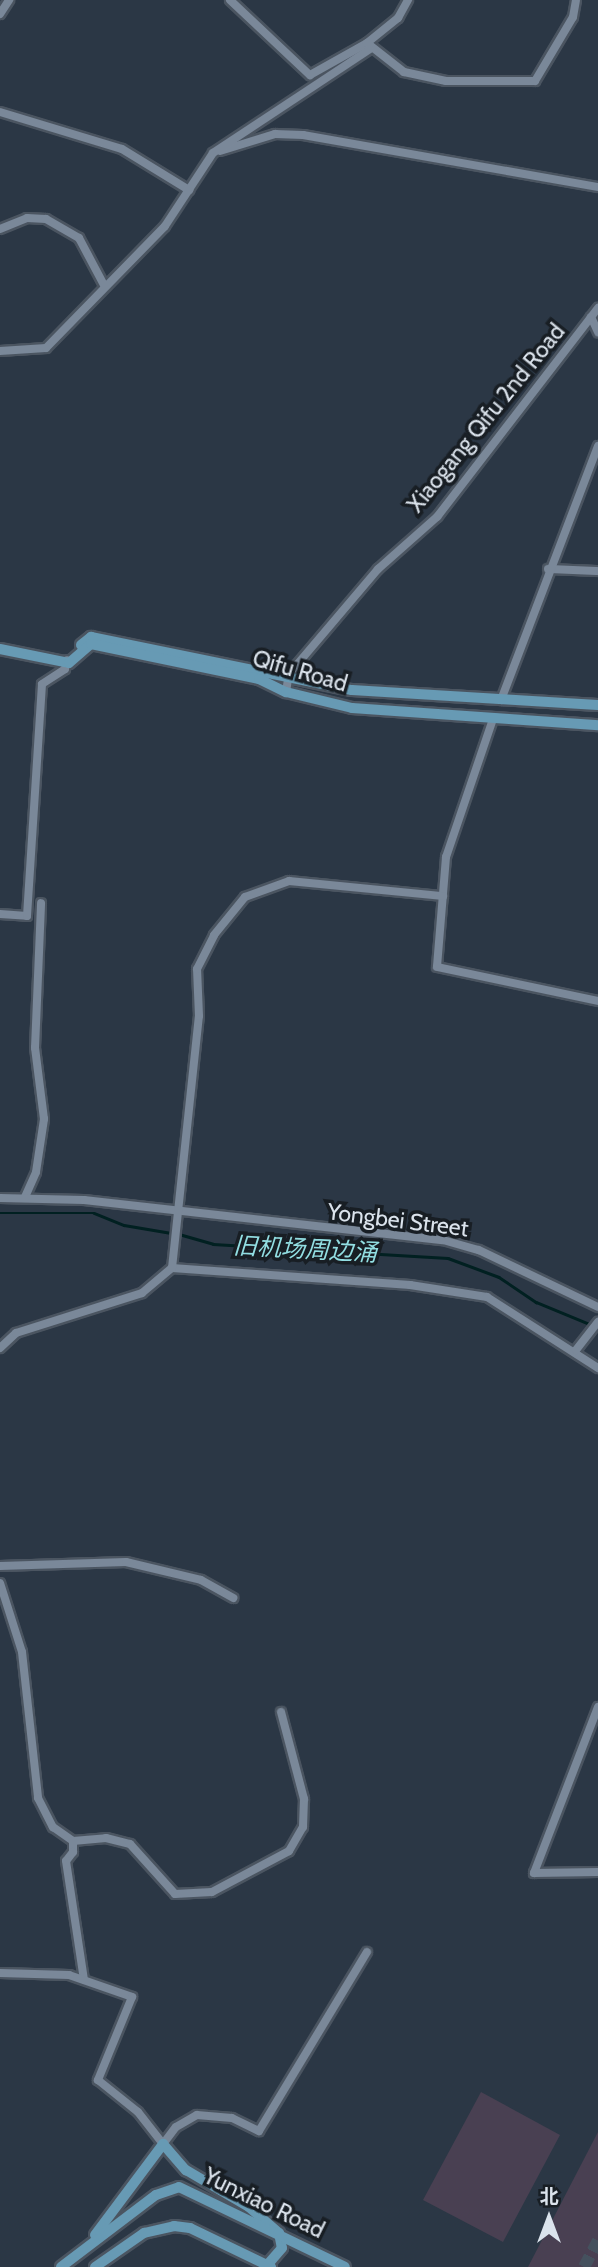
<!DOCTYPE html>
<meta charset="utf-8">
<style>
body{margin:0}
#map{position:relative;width:598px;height:2267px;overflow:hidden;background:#2b3745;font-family:Cabin,"Noto Sans SC",sans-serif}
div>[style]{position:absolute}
.green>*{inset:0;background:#494052}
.stream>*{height:2.5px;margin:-1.25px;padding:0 1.25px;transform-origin:1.25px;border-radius:1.25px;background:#012021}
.primary-tunnel>*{height:12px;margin-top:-6px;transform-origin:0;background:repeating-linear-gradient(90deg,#45515e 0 12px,transparent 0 18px)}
.roads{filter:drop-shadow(2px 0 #4b5561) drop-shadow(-2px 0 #4b5561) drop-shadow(0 2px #4b5561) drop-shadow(0 -2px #4b5561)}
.street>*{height:8px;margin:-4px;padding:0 4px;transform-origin:4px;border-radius:4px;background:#7a8899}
.secondary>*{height:10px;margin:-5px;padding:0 5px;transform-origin:5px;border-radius:5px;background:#679ab4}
span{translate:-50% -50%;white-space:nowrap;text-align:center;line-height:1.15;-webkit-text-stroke:7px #181e24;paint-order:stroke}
.street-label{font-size:23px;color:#dbe3ec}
.water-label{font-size:24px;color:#92dee2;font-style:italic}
.north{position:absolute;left:514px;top:2183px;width:70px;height:70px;-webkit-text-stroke:5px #181e24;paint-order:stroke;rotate:0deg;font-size:19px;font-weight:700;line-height:28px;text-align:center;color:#dbe3ec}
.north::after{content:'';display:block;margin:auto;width:24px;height:32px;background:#dbe3ec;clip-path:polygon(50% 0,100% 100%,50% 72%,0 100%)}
</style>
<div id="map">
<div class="green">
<div style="clip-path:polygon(481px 2092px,560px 2135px,503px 2242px,423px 2200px)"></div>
<div style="clip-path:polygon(598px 2132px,598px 2267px,528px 2267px)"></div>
</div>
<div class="stream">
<div style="left:0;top:1213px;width:94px"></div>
<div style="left:94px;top:1213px;width:32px;rotate:22deg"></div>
<div style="left:124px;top:1225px;width:49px;rotate:9.5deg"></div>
<div style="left:179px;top:1234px;width:35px;rotate:16deg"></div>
<div style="left:213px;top:1244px;width:235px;rotate:3.4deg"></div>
<div style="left:448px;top:1258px;width:54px;rotate:20.4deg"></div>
<div style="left:499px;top:1277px;width:45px;rotate:34deg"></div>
<div style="left:536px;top:1302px;width:61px;rotate:22.3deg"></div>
</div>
<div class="primary-tunnel">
<div style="left:584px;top:2267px;width:30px;rotate:-62deg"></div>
</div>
<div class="roads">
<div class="street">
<div style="left:230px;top:0;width:110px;rotate:43.2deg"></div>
<div style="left:310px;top:75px;width:65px;rotate:-29.3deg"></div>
<div style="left:367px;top:43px;width:47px;rotate:38.1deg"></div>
<div style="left:404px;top:72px;width:43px;rotate:12.1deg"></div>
<div style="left:446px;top:81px;width:89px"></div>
<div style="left:535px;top:81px;width:74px;rotate:-59.3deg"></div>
<div style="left:573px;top:17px;width:17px;rotate:-80deg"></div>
<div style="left:0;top:14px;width:17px;rotate:-57deg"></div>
<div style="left:367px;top:43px;width:40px;rotate:-39deg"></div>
<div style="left:398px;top:18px;width:21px;rotate:-61deg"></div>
<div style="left:0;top:112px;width:127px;rotate:16.9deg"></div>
<div style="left:122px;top:149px;width:79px;rotate:31.5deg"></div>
<div style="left:220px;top:151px;width:58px;rotate:-17.2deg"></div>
<div style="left:275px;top:134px;width:28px;rotate:2deg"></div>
<div style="left:303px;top:135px;width:300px;rotate:10deg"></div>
<div style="left:0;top:229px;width:29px;rotate:-22deg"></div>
<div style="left:27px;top:218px;width:19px;rotate:3deg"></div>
<div style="left:46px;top:219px;width:38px;rotate:30deg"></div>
<div style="left:79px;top:238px;width:55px;rotate:62deg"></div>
<div style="left:591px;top:317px;width:17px;rotate:65deg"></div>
<div style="left:0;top:351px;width:46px;rotate:-3.7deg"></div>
<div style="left:46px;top:348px;width:170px;rotate:-45.7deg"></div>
<div style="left:165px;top:226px;width:87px;rotate:-56.7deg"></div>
<div style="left:213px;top:153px;width:188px;rotate:-33.5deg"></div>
<div style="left:548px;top:569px;width:50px;rotate:2.3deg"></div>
<div style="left:286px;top:692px;width:18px;rotate:-81deg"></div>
<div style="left:289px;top:674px;width:138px;rotate:-49.7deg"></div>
<div style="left:378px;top:569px;width:79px;rotate:-41.4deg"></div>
<div style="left:437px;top:517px;width:264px;rotate:-52.4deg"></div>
<div style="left:501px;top:700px;width:272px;rotate:-69.1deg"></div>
<div style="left:493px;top:719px;width:146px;rotate:108.8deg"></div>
<div style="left:446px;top:857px;width:110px;rotate:94.7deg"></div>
<div style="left:437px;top:967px;width:165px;rotate:11.9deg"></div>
<div style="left:0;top:914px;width:27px;rotate:4deg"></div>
<div style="left:27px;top:916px;width:232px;rotate:-86.3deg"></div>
<div style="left:42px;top:684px;width:27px;rotate:-33deg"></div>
<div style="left:65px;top:669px;width:9px;rotate:-77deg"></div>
<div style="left:25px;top:1197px;width:27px;rotate:-66deg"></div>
<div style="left:36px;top:1172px;width:54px;rotate:-81.4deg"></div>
<div style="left:44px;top:1119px;width:72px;rotate:-97.2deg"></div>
<div style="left:35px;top:1048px;width:145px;rotate:-87.6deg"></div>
<div style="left:0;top:1198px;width:84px;rotate:1.4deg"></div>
<div style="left:84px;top:1200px;width:361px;rotate:6.4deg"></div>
<div style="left:443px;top:1240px;width:37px;rotate:16deg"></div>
<div style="left:479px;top:1250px;width:132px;rotate:25.6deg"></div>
<div style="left:172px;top:1268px;width:239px;rotate:4.1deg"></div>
<div style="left:410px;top:1285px;width:78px;rotate:8.9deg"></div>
<div style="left:487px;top:1297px;width:132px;rotate:32.6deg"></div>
<div style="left:0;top:1348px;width:22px;rotate:-43deg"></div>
<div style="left:16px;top:1333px;width:132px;rotate:-17.6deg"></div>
<div style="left:142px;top:1293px;width:39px;rotate:-40deg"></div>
<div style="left:172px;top:1268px;width:253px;rotate:-83.9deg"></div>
<div style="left:199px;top:1016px;width:47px;rotate:-92.4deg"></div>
<div style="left:197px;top:969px;width:38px;rotate:-63deg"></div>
<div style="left:214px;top:935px;width:49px;rotate:-50.8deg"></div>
<div style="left:245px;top:897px;width:47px;rotate:-20deg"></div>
<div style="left:289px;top:881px;width:155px;rotate:5.6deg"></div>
<div style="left:576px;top:1350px;width:36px;rotate:-52deg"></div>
<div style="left:0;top:1566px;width:126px;rotate:-1.8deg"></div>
<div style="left:126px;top:1562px;width:77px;rotate:13.5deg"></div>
<div style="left:201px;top:1580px;width:37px;rotate:29deg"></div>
<div style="left:0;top:1583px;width:72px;rotate:72.3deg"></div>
<div style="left:22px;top:1652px;width:147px;rotate:83.7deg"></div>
<div style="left:38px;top:1798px;width:33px;rotate:63deg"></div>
<div style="left:53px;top:1827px;width:24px;rotate:35deg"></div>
<div style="left:73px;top:1841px;width:33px;rotate:-5deg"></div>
<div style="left:106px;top:1838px;width:25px;rotate:14deg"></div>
<div style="left:130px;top:1844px;width:67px;rotate:48deg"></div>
<div style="left:175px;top:1894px;width:37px;rotate:-3deg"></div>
<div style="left:212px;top:1892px;width:87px;rotate:-28deg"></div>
<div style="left:289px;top:1851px;width:28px;rotate:-60deg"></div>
<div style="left:303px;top:1827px;width:28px;rotate:-88deg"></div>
<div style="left:304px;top:1799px;width:90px;rotate:-104.8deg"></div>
<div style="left:598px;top:1707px;width:178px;rotate:111.1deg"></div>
<div style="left:534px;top:1873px;width:64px;rotate:-0.9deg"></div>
<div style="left:73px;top:1841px;width:11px;rotate:90deg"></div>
<div style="left:73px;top:1852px;width:11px;rotate:128deg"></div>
<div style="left:66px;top:1861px;width:120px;rotate:81.4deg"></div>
<div style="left:0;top:1973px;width:69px;rotate:1.7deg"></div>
<div style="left:69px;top:1975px;width:67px;rotate:19.2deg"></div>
<div style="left:132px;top:1997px;width:90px;rotate:112.3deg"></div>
<div style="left:98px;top:2080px;width:51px;rotate:38.7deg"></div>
<div style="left:138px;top:2112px;width:41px;rotate:52deg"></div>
<div style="left:163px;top:2144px;width:21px;rotate:-53deg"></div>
<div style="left:176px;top:2127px;width:24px;rotate:-30deg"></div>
<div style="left:197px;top:2115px;width:35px;rotate:5deg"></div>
<div style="left:232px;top:2118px;width:30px;rotate:26deg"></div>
<div style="left:259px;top:2131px;width:209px;rotate:-58.9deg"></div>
</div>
<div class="secondary">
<div style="left:81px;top:645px;width:13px;rotate:-39deg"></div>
<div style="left:91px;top:637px;width:266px;rotate:11.5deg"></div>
<div style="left:352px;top:690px;width:246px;rotate:3.5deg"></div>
<div style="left:0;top:649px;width:70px;rotate:11.5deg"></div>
<div style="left:69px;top:663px;width:29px;rotate:-41deg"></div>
<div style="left:91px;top:644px;width:172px;rotate:11.8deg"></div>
<div style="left:259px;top:679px;width:30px;rotate:26deg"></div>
<div style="left:286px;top:692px;width:68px;rotate:13.6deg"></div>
<div style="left:352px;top:708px;width:247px;rotate:4deg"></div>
<div style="left:95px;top:2235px;width:114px;rotate:-53.2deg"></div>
<div style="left:163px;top:2144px;width:35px;rotate:49deg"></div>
<div style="left:186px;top:2170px;width:73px;rotate:30.4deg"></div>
<div style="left:249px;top:2207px;width:40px;rotate:41deg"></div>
<div style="left:279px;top:2233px;width:15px;rotate:79deg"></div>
<div style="left:282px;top:2248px;width:23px;rotate:131deg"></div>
<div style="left:61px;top:2267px;width:119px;rotate:-37.2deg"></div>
<div style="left:156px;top:2195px;width:24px;rotate:-19deg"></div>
<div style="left:179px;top:2187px;width:184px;rotate:25.7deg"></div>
<div style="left:95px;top:2267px;width:60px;rotate:-34.8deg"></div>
<div style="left:144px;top:2233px;width:31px;rotate:-13deg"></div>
<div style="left:174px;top:2226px;width:16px;rotate:7deg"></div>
<div style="left:190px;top:2228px;width:90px;rotate:25.7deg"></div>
</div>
</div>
<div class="street-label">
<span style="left:486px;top:418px;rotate:-51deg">Xiaogang Qifu 2nd Road</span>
<span style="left:300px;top:671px;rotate:16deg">Qifu Road</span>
<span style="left:398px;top:1220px;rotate:7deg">Yongbei Street</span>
<span style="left:264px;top:2203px;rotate:26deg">Yunxiao Road</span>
</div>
<div class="water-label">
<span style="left:305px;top:1249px;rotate:3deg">旧机场周边涌</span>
</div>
<div class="north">北</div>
</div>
